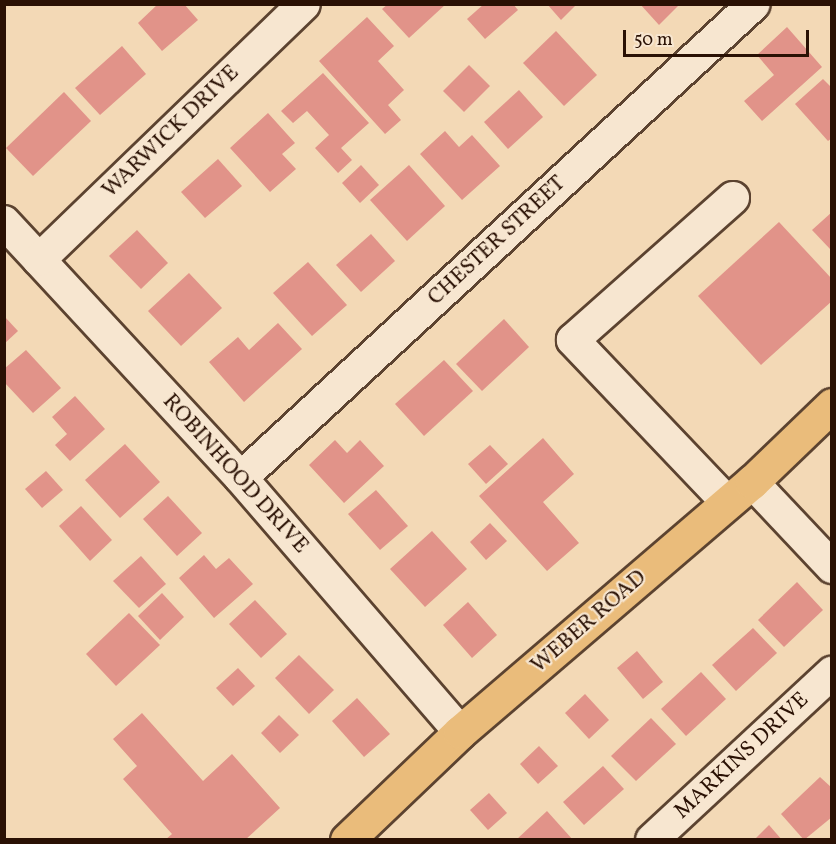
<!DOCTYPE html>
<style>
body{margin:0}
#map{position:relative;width:836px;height:844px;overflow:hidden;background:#f3d9b6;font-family:Vollkorn,serif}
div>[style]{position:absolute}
.building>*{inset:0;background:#e19389}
.roads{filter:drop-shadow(2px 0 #5c4330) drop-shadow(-2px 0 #5c4330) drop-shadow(0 2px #5c4330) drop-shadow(0 -2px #5c4330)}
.minor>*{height:32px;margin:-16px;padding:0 16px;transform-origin:16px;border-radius:16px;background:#f7e6d0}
.major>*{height:33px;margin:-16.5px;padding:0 16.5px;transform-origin:16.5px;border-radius:16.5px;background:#eabc7b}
span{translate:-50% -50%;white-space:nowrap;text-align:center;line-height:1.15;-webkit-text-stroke:4.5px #f7e6d0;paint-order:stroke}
.street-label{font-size:22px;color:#2a1104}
.frame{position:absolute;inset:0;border:6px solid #2a1104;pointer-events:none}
.scale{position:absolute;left:623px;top:30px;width:186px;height:27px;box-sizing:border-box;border:3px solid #2a1104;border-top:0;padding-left:8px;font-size:18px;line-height:21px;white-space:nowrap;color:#2a1104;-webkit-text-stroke:4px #f7e6d0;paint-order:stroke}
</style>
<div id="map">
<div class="building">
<div style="clip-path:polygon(158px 4px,184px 4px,198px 20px,162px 51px,138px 23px)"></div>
<div style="clip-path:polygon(388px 4px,446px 4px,409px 38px,382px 9px)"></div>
<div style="clip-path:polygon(484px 4px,513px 4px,518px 10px,485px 39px,467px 19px)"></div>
<div style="clip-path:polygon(547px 4px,577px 4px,561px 20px)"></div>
<div style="clip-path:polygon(640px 4px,680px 4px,659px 25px)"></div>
<div style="clip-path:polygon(367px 17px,394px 46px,378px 61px,404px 90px,388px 105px,401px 120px,385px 134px,319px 61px)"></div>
<div style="clip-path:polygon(787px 27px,822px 67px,762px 121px,744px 101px,774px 75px,757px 55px)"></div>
<div style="clip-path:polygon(556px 31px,597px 75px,564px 106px,523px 63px)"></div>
<div style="clip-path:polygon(122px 46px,146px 74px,100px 115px,75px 88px)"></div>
<div style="clip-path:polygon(469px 65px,490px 86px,464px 112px,443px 91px)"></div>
<div style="clip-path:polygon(323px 73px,369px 123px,341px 148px,352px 160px,338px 173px,315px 148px,329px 135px,307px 111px,293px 123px,281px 111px)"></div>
<div style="clip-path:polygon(823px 79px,832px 88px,832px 138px,828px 141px,795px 104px)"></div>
<div style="clip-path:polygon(519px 90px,543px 117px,508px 149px,484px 122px)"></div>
<div style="clip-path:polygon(64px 92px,91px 121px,33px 176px,6px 148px)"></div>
<div style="clip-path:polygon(268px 113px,295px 143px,282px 154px,296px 169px,270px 192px,230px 148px)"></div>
<div style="clip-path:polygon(445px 131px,459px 147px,472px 135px,500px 166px,462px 200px,420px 154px)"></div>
<div style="clip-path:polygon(218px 159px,242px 186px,205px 218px,181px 192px)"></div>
<div style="clip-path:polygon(361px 165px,379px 185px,360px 203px,342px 183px)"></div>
<div style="clip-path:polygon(409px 165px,445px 206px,407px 241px,370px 200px)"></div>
<div style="clip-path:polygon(832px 212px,832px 248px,830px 249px,812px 230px)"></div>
<div style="clip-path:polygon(779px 222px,832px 279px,832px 301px,761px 365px,698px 296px)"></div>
<div style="clip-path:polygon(137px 230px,168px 263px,141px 289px,109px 256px)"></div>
<div style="clip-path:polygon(371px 234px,395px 261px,361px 292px,336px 265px)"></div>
<div style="clip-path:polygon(308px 262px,347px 305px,312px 336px,273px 293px)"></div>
<div style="clip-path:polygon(189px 273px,222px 308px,181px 346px,148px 311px)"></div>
<div style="clip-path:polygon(4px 316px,18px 331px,4px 344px)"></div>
<div style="clip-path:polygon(504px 319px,529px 347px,482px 391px,456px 364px)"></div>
<div style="clip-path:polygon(278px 323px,302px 349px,244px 402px,209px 362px,238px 337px,249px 350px)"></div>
<div style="clip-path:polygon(26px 350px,61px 388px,33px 413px,4px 382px,4px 369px)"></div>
<div style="clip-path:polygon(444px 360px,473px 391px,424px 436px,395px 404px)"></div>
<div style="clip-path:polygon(75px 396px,105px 429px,70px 461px,55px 445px,67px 434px,52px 417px)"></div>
<div style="clip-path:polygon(543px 438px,574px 474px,543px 502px,579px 543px,547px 571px,479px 496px)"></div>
<div style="clip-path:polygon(335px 440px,347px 453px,360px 440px,384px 466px,344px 503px,309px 465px)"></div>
<div style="clip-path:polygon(125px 444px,160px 482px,120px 518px,85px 480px)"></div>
<div style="clip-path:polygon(490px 445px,508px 464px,486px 484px,468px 464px)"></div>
<div style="clip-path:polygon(46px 471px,63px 490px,42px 508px,25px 489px)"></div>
<div style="clip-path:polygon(376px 490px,408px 526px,380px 550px,348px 514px)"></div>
<div style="clip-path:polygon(168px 496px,202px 533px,177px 556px,143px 519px)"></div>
<div style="clip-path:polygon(81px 506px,112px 540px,90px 561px,59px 526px)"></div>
<div style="clip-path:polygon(490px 523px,507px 541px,486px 560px,470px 542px)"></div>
<div style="clip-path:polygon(432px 531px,467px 569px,425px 607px,390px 569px)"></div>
<div style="clip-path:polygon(204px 555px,216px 569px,229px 558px,253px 584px,214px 618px,179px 578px)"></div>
<div style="clip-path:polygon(141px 556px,166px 584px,139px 608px,113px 581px)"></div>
<div style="clip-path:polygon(797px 582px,823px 610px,784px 647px,758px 620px)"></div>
<div style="clip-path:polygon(162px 593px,184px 617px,160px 640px,138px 616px)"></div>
<div style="clip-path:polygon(255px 600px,287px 634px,261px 658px,229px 624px)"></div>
<div style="clip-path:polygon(468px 602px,497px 635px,472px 658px,443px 625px)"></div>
<div style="clip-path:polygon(129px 613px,160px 645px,116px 686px,86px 654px)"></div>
<div style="clip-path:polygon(753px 628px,777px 653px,736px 691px,712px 665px)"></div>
<div style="clip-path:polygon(637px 651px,663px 682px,643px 699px,617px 668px)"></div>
<div style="clip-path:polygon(299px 655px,334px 690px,309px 714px,275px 678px)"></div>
<div style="clip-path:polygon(238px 668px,255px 686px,233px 706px,216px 688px)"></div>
<div style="clip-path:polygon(701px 672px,726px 699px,686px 736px,661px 709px)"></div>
<div style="clip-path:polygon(585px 694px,609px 720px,589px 739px,565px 713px)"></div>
<div style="clip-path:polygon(357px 698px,390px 734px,364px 757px,332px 721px)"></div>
<div style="clip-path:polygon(142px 713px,203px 781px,232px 754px,280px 808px,245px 840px,165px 840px,172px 834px,123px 779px,137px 766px,113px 739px)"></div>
<div style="clip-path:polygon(279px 715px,299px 735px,280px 753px,261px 733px)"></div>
<div style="clip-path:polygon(651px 718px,676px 744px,636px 781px,611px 756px)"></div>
<div style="clip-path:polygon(539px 746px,558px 766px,538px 784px,520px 764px)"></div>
<div style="clip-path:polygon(603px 766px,624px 789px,584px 825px,563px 802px)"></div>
<div style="clip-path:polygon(820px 777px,832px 788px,832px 817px,804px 840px,781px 814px)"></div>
<div style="clip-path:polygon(489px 793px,507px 813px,488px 830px,470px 810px)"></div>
<div style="clip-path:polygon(547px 811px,573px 840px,516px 840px)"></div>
<div style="clip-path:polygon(769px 825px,782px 840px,754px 840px)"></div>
</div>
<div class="roads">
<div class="minor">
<div style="left:4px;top:222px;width:349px;rotate:47.2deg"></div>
<div style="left:241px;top:478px;width:335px;rotate:49.2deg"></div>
<div style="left:39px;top:260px;width:368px;rotate:-44deg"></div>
<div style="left:241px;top:478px;width:698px;rotate:-42.74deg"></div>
<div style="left:752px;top:482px;width:117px;rotate:46.7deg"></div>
<div style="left:728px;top:503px;width:225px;rotate:-133.6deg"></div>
<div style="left:573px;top:340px;width:214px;rotate:-41.6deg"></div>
<div style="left:652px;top:840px;width:246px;rotate:-42.9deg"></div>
</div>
<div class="major">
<div style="left:347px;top:840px;width:156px;rotate:-43.7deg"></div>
<div style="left:460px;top:732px;width:384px;rotate:-40.6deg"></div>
<div style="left:752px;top:482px;width:111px;rotate:-43.9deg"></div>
</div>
</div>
<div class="street-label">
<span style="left:171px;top:132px;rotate:-44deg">WARWICK DRIVE</span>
<span style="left:497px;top:241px;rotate:-43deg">CHESTER STREET</span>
<span style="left:235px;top:474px;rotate:48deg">ROBINHOOD DRIVE</span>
<span style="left:589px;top:622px;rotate:-41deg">WEBER ROAD</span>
<span style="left:742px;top:756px;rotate:-43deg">MARKINS DRIVE</span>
</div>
<div class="frame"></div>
<div class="scale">50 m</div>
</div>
